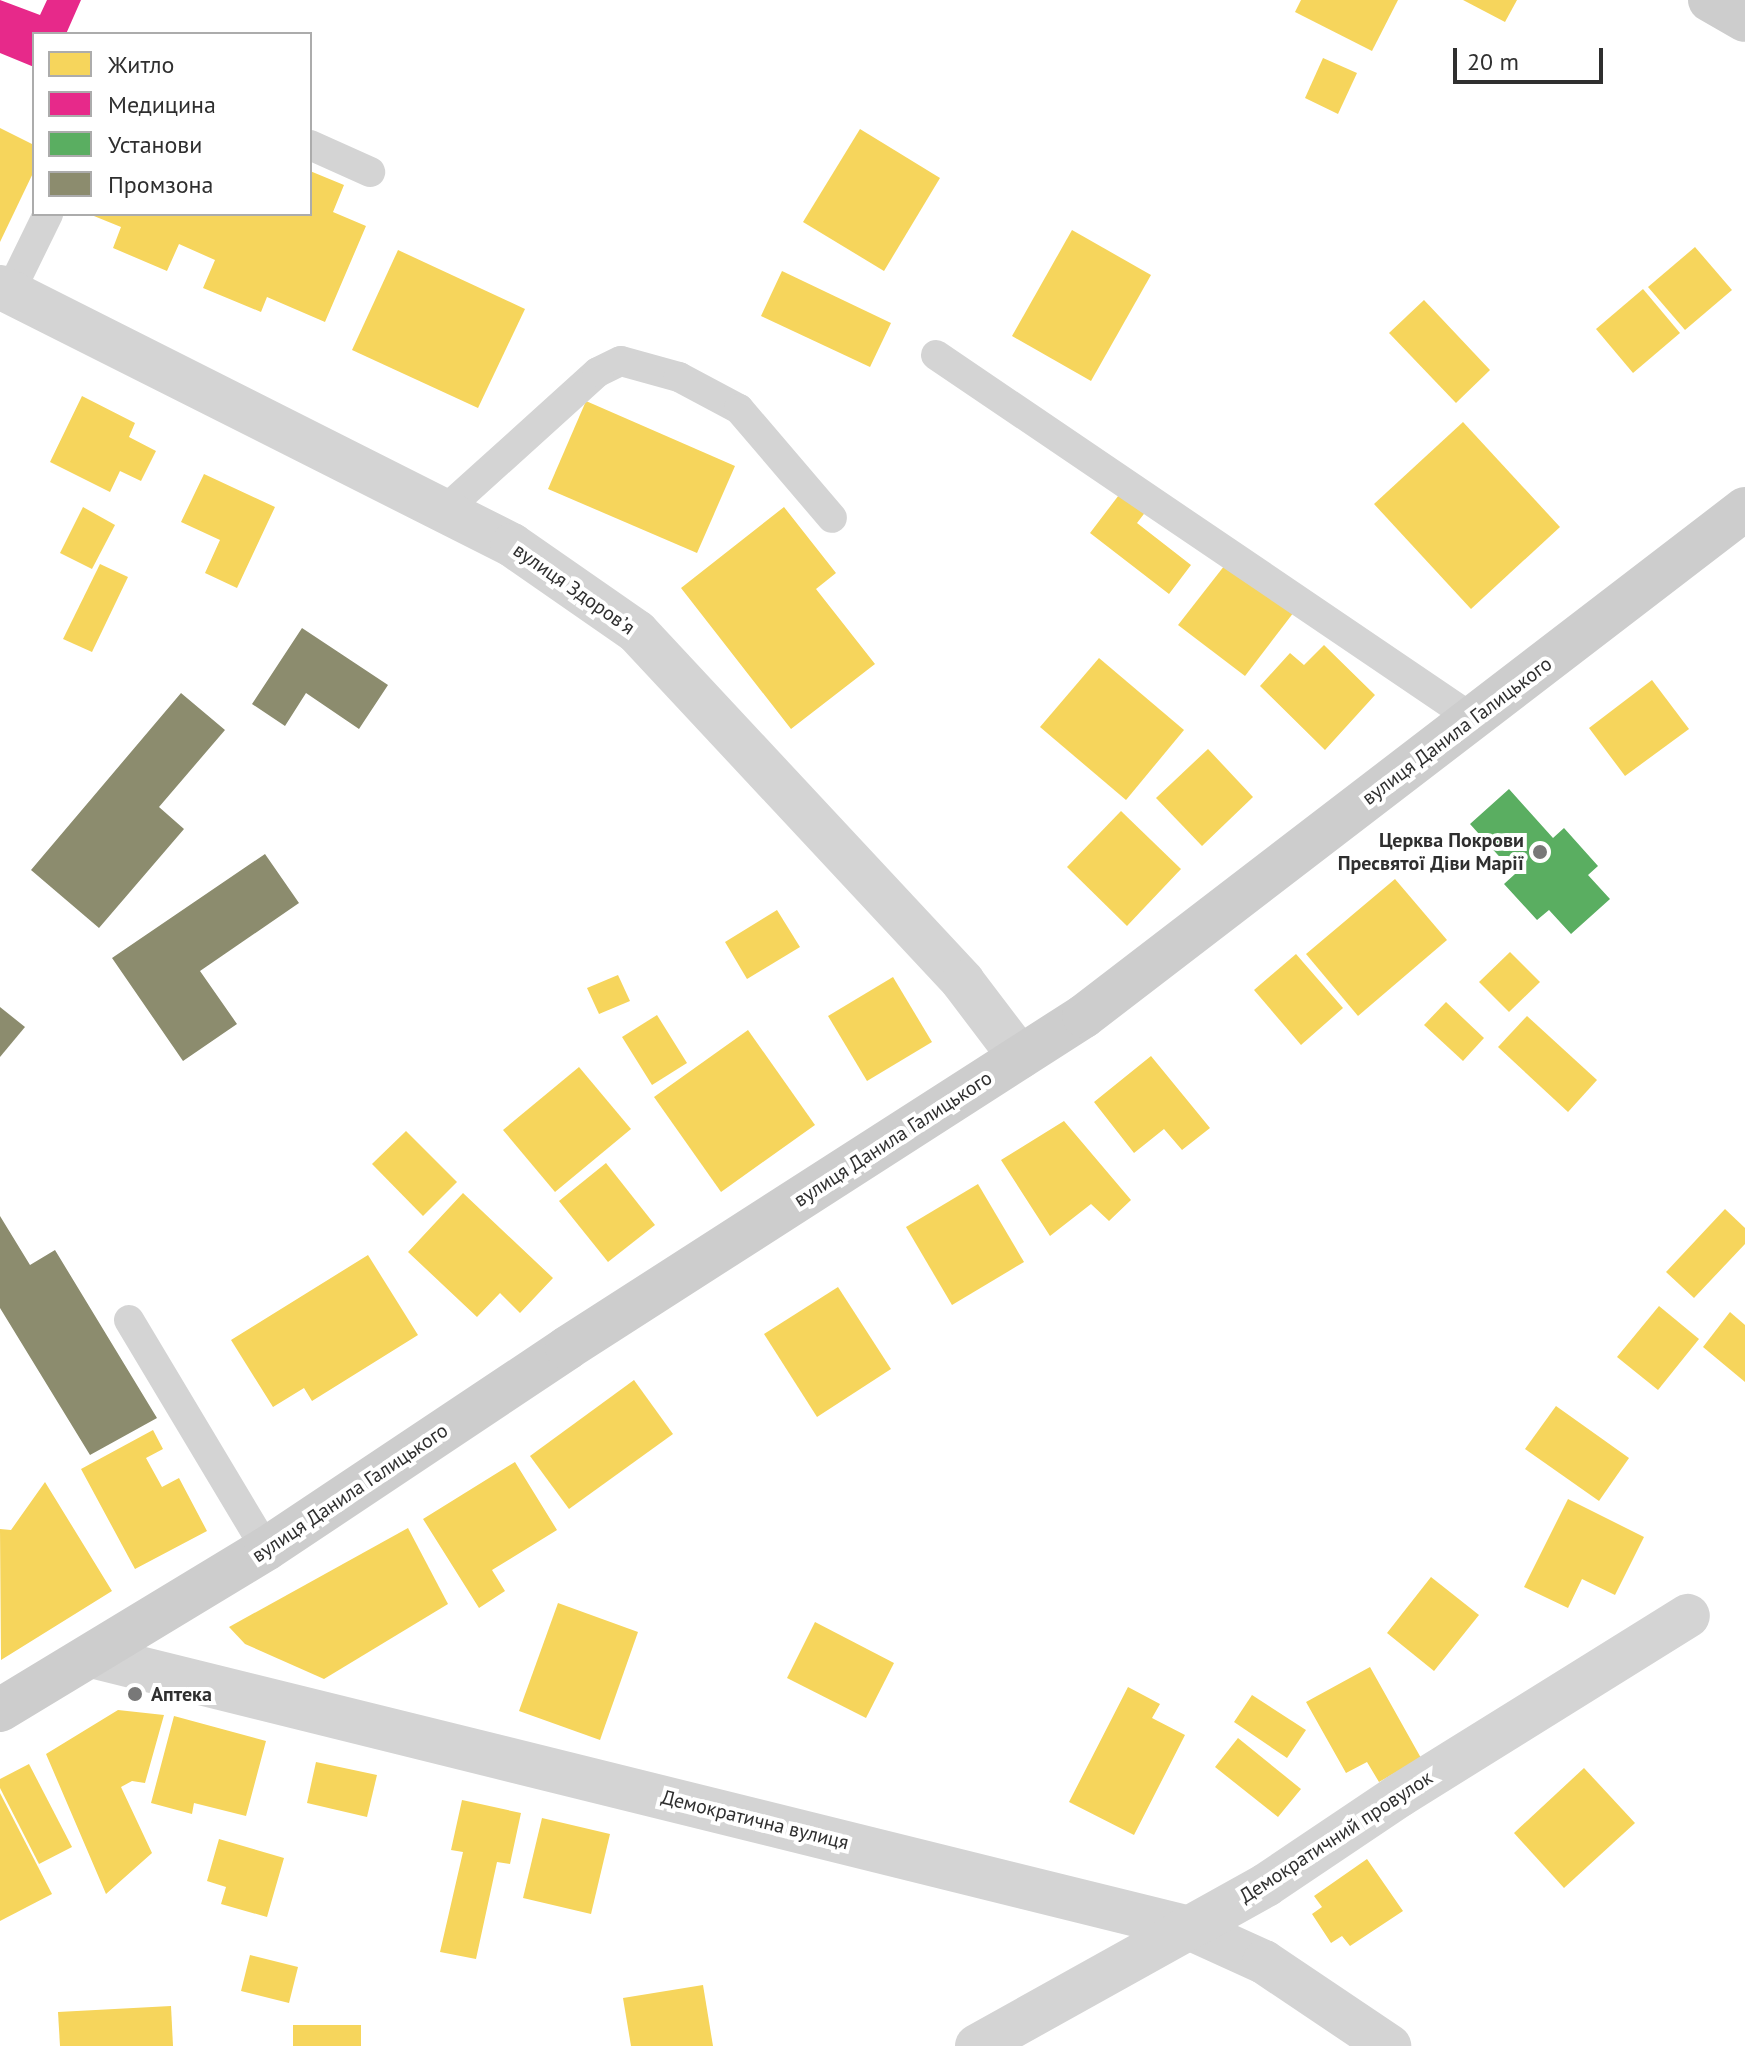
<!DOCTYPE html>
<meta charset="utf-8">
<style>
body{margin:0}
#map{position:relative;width:1745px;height:2046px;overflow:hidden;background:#fff;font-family:"PT Sans",sans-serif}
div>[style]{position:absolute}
.homes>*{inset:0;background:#f6d55c}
.health>*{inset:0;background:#e7298a}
.public>*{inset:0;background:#5aae61}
.industry>*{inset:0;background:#8c8c6e}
.lane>*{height:30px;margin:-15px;padding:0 15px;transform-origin:15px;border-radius:15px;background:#d4d4d4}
.street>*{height:44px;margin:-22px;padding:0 22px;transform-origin:22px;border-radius:22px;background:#d4d4d4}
.secondary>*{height:44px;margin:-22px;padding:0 22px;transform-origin:22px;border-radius:22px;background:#cdcdcd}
.dots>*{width:22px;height:22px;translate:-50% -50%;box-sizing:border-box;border:4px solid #fff;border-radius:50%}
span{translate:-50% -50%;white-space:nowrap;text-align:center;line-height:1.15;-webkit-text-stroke:8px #fff;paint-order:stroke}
.street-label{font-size:20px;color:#2f2f2f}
.poi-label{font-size:20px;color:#2f2f2f;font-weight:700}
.right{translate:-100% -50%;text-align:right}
.left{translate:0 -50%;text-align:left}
.legend{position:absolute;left:32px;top:32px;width:280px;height:184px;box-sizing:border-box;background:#fff;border:2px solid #acacac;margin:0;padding:10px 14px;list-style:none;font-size:24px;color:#2f2f2f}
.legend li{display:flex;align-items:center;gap:16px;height:40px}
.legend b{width:40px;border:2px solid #acacac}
.scale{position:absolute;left:1453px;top:48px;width:150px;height:36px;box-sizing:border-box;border:4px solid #2f2f2f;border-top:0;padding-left:10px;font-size:24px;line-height:28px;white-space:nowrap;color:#2f2f2f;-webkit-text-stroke:6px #fff;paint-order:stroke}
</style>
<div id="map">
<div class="homes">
<div style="clip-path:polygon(1301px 0,1398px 0,1372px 51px,1295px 12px)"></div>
<div style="clip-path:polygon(1463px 0,1517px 0,1505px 22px)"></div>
<div style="clip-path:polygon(1323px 58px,1357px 73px,1338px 114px,1305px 98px)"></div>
<div style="clip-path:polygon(0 128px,34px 145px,34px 171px,0 242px)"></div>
<div style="clip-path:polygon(860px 129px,940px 178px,884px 271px,803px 222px)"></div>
<div style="clip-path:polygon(310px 171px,344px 185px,333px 212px,366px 226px,325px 322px,267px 297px,261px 312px,203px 288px,215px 260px,179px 244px,167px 271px,113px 248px,121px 227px,89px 214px,310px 214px)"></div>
<div style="clip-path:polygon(1072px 230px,1151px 275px,1091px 381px,1012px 336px)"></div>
<div style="clip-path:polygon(1695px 247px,1732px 290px,1685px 330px,1648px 287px)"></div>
<div style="clip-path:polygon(398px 250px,525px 309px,478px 408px,352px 350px)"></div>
<div style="clip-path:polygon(782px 271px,891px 323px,870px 367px,761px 316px)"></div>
<div style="clip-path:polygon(1643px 289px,1680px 333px,1633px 373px,1596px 329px)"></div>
<div style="clip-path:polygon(1424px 300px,1490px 370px,1456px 403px,1389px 333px)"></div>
<div style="clip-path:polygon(82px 396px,135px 423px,129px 437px,156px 451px,141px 481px,120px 471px,110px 492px,50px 462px)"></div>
<div style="clip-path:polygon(586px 401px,735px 466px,697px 553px,548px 489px)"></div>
<div style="clip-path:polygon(1463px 422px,1560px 527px,1471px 609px,1374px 504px)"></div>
<div style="clip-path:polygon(204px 474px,275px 507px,237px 588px,205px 573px,220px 540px,181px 522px)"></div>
<div style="clip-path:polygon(1125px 487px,1150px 506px,1137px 523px,1191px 565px,1169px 594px,1090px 533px)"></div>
<div style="clip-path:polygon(83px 507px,115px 525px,92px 569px,60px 553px)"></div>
<div style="clip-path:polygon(784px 507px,836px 573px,816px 589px,875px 664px,791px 729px,681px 588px)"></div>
<div style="clip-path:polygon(1228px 561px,1294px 612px,1245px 676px,1178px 625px)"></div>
<div style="clip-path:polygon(100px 564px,128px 577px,92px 652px,63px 639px)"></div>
<div style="clip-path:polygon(1324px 645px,1375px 695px,1325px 750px,1260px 686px,1290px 653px,1304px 665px)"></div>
<div style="clip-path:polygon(1099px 658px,1184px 730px,1126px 800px,1040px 727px)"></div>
<div style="clip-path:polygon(1652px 680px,1689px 729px,1625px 776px,1589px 728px)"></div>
<div style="clip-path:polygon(1208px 749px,1253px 797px,1202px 846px,1156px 798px)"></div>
<div style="clip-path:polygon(1121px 811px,1181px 869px,1127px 926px,1067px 867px)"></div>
<div style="clip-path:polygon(1395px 879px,1447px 940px,1358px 1016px,1306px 954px)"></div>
<div style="clip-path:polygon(777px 910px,800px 947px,747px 979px,725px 942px)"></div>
<div style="clip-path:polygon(1510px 952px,1540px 982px,1509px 1012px,1479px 982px)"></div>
<div style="clip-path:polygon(1296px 954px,1343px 1008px,1301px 1045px,1254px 990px)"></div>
<div style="clip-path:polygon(618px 975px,630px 1001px,599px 1014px,587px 988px)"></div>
<div style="clip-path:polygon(893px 977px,932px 1042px,867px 1081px,828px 1016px)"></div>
<div style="clip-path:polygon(1446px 1002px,1484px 1038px,1463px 1061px,1424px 1025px)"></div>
<div style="clip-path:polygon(657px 1015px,687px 1063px,652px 1085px,622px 1037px)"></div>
<div style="clip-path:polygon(1527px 1016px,1597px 1080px,1568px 1112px,1498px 1047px)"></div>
<div style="clip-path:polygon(748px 1030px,815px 1125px,721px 1192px,654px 1097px)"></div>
<div style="clip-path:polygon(1151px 1056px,1210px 1128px,1182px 1150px,1164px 1129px,1134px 1153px,1094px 1102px)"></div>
<div style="clip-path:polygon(579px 1067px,631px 1129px,555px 1192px,503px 1130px)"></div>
<div style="clip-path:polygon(1064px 1121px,1131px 1200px,1109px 1221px,1091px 1204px,1050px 1236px,1001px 1160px)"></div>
<div style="clip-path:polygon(406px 1131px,457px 1182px,423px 1216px,372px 1164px)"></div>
<div style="clip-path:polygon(606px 1163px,655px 1225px,608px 1262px,559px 1201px)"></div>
<div style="clip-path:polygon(978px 1184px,1024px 1262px,952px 1305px,906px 1227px)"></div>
<div style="clip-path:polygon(463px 1193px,553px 1278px,520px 1313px,500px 1293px,477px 1317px,408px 1252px)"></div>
<div style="clip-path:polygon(1725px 1209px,1745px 1228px,1745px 1244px,1694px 1298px,1666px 1272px)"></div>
<div style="clip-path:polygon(368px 1255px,418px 1335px,312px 1401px,304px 1388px,273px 1407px,231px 1340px)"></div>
<div style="clip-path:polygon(838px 1287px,891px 1369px,817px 1417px,764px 1334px)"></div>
<div style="clip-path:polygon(1659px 1306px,1699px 1339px,1658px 1390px,1617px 1357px)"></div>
<div style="clip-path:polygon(1730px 1312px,1745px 1325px,1745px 1382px,1703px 1347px)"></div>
<div style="clip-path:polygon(634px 1380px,673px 1434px,569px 1509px,530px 1456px)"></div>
<div style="clip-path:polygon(1556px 1406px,1629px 1458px,1599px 1501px,1525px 1449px)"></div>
<div style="clip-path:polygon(153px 1430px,163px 1449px,146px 1458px,162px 1487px,179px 1478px,207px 1531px,135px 1569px,81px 1469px)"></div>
<div style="clip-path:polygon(515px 1462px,557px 1530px,492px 1570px,505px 1591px,479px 1608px,423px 1519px)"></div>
<div style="clip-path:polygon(45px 1482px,112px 1591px,1px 1660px,0 1529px,11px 1530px)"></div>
<div style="clip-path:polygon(1568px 1499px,1644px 1537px,1615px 1595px,1582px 1579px,1568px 1608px,1524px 1587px)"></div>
<div style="clip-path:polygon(408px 1528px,448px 1604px,324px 1679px,245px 1644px,229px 1627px)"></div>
<div style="clip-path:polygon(1431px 1577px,1479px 1615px,1434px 1671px,1387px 1633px)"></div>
<div style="clip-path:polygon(558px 1603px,638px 1632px,600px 1740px,519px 1711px)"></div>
<div style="clip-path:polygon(815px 1622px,894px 1663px,866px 1718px,787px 1678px)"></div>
<div style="clip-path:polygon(1370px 1667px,1421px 1758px,1379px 1782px,1367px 1762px,1346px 1773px,1306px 1702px)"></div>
<div style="clip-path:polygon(1128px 1687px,1160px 1704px,1152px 1718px,1185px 1735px,1134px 1835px,1069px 1802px)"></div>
<div style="clip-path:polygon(1252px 1695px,1306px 1730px,1287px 1758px,1234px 1722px)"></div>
<div style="clip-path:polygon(118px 1710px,164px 1715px,145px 1783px,132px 1781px,121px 1787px,152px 1853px,106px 1894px,46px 1754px)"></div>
<div style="clip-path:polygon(174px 1716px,266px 1741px,246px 1816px,194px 1803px,192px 1814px,151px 1803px)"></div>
<div style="clip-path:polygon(1238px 1738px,1301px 1789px,1278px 1817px,1215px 1767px)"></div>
<div style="clip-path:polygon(316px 1762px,377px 1775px,367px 1817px,307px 1803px)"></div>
<div style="clip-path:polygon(29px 1764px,72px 1847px,39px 1864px,0 1788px,0 1779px)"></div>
<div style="clip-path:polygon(1584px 1768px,1635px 1823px,1564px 1888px,1514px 1833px)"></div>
<div style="clip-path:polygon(0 1793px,52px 1894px,0 1921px)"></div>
<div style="clip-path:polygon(462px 1800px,521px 1813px,510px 1864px,497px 1862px,476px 1959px,440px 1952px,463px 1852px,451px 1850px)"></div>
<div style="clip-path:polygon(542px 1818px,610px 1834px,591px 1914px,523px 1898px)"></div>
<div style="clip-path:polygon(219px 1839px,284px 1858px,267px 1917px,221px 1904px,226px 1887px,207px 1881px)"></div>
<div style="clip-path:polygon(1367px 1859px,1403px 1911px,1350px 1946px,1342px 1936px,1331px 1943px,1312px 1914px,1322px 1907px,1314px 1896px)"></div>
<div style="clip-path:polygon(250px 1955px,298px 1967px,289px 2003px,241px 1991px)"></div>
<div style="clip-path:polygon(703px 1985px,713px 2046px,631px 2046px,623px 1998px)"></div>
<div style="clip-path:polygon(171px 2006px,173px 2046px,60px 2046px,58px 2012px)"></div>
<div style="clip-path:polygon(293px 2025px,361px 2025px,361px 2046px,293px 2046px)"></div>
</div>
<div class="health">
<div style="clip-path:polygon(0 0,40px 15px,47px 0,81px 0,66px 34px,34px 34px,34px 67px,0 53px)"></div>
</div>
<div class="public">
<div style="clip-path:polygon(1509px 789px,1553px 838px,1564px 828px,1598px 866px,1588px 875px,1610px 899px,1571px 934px,1549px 910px,1537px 920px,1504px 884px,1515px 874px,1470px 824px)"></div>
</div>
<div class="industry">
<div style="clip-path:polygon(302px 628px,388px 685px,359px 729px,306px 693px,285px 726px,252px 704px)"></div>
<div style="clip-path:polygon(181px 693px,225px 730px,159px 807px,184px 829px,99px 928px,31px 870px)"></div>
<div style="clip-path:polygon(265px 854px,299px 903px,200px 971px,237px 1024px,183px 1061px,112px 958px)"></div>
<div style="clip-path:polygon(0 1007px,25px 1027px,0 1057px)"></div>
<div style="clip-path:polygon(0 1216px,30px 1265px,55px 1250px,157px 1418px,90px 1455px,0 1308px)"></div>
</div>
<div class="lane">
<div style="left:310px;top:145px;width:66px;rotate:24.2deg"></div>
<div style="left:10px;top:292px;width:87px;rotate:-64deg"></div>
<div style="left:936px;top:355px;width:649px;rotate:34.13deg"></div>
<div style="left:444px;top:511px;width:207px;rotate:-42.1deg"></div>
<div style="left:598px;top:372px;width:25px;rotate:-26deg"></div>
<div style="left:621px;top:361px;width:60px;rotate:15.4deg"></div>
<div style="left:679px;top:377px;width:68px;rotate:28.1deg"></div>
<div style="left:739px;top:409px;width:143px;rotate:49.5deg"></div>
<div style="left:129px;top:1320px;width:267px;rotate:59.1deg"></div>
</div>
<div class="street">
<div style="left:0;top:287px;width:573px;rotate:26.74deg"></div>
<div style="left:512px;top:545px;width:152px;rotate:34.8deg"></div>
<div style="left:637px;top:632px;width:478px;rotate:47deg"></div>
<div style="left:963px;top:982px;width:94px;rotate:52.8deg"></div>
<div style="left:95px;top:1657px;width:1127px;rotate:13.91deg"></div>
<div style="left:1189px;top:1928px;width:82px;rotate:24.4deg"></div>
<div style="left:1264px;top:1962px;width:151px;rotate:33.9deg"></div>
<div style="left:977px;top:2046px;width:331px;rotate:-29.1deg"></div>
<div style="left:1266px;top:1885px;width:161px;rotate:-33.9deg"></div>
<div style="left:1400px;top:1795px;width:339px;rotate:-31.9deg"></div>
</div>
<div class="secondary">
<div style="left:1710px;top:0;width:40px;rotate:29.7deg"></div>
<div style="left:0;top:1710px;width:311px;rotate:-31.2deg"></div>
<div style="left:266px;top:1549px;width:362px;rotate:-33.7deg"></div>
<div style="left:567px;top:1348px;width:614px;rotate:-32.71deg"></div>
<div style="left:1084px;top:1016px;width:833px;rotate:-37.49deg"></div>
</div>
<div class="dots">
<div style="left:1540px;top:852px;background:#787878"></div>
<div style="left:135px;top:1694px;background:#787878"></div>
</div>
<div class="street-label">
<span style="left:574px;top:589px;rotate:35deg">вулиця Здоровʼя</span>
<span style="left:1457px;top:731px;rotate:-37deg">вулиця Данила Галицького</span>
<span style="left:893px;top:1139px;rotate:-33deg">вулиця Данила Галицького</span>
<span style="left:350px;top:1493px;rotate:-34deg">вулиця Данила Галицького</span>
<span style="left:755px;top:1820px;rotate:14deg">Демократична вулиця</span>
<span style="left:1336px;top:1837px;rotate:-33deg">Демократичний провулок</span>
</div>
<div class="poi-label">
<span class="right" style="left:1524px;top:852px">Церква Покрови<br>Пресвятої Діви Марії</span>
<span class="left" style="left:151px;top:1694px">Аптека</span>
</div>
<ul class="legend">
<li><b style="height:22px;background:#f6d55c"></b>Житло</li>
<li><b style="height:22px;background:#e7298a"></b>Медицина</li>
<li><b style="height:22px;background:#5aae61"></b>Установи</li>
<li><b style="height:22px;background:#8c8c6e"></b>Промзона</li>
</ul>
<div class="scale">20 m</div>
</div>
